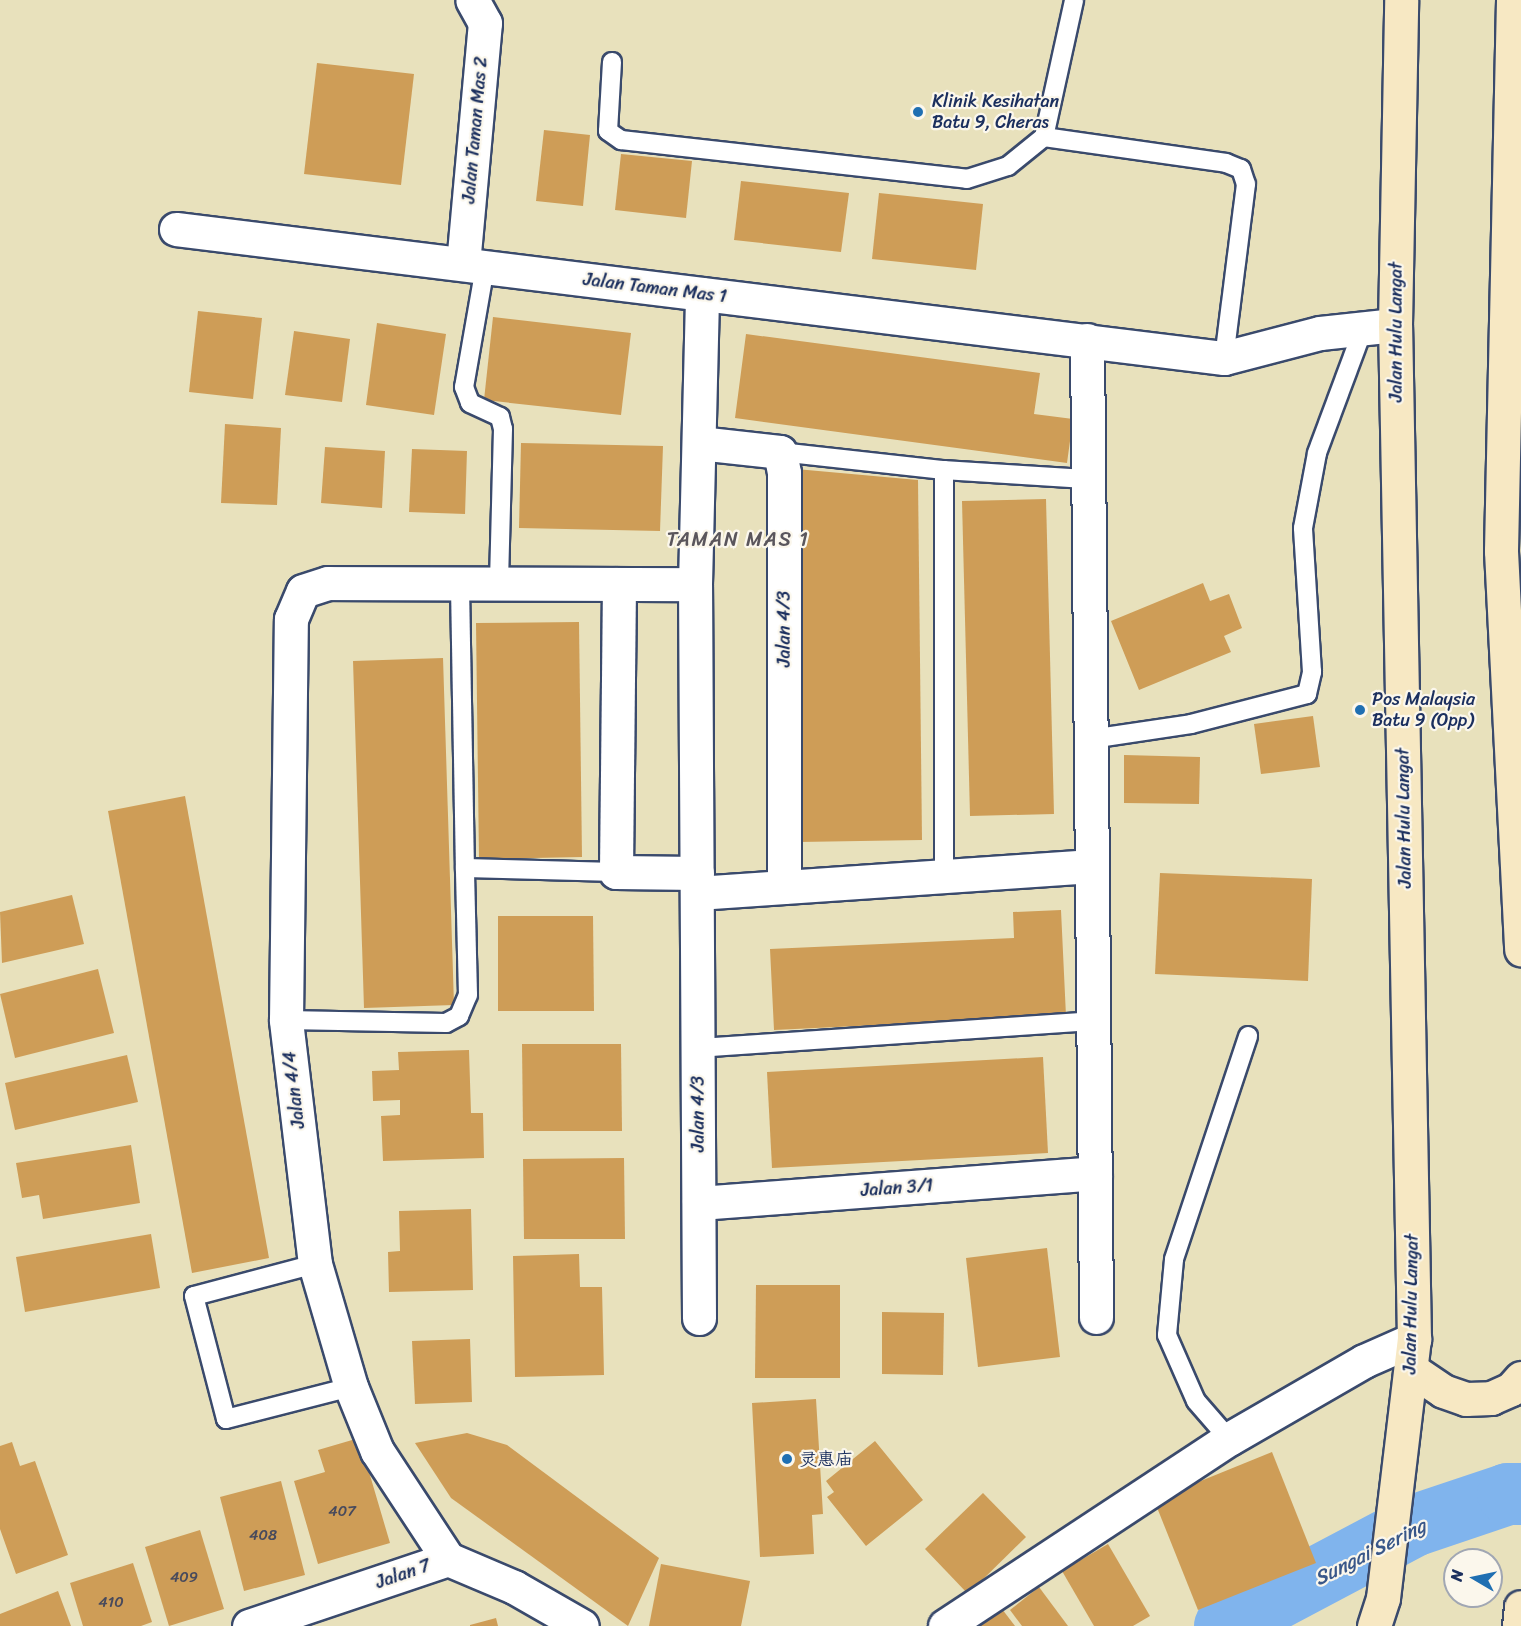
<!DOCTYPE html>
<meta charset="utf-8">
<style>
body{margin:0}
#map{position:relative;width:1521px;height:1626px;overflow:hidden;background:#e8e1bc;font-family:Sriracha,"LXGW WenKai TC",sans-serif}
div>[style]{position:absolute}
.river>*{height:62px;margin:-31px;padding:0 31px;transform-origin:31px;border-radius:31px;background:#80b4ed}
.building>*{inset:0;background:#ce9d57}
.roads{filter:drop-shadow(2px 0 #3a4a6c) drop-shadow(-2px 0 #3a4a6c) drop-shadow(0 2px #3a4a6c) drop-shadow(0 -2px #3a4a6c)}
.lane>*{height:18px;margin:-9px;padding:0 9px;transform-origin:9px;border-radius:9px;background:#fff}
.street>*{height:33px;margin:-16.5px;padding:0 16.5px;transform-origin:16.5px;border-radius:16.5px;background:#fff}
.secondary>*{height:33px;margin:-16.5px;padding:0 16.5px;transform-origin:16.5px;border-radius:16.5px;background:#f7e8c3}
.dots>*{width:16px;height:16px;translate:-50% -50%;box-sizing:border-box;border:3px solid #fbf7ec;border-radius:50%}
span{translate:-50% -50%;white-space:nowrap;text-align:center;line-height:1.15;-webkit-text-stroke:4.5px #fbf7ec;paint-order:stroke}
.number-label{font-size:15px;color:#484a5c}
.number-label span{-webkit-text-stroke-width:0}
.poi-label{font-size:18px;color:#1b2f5e}
.left{translate:0 -50%;text-align:left}
.street-label{font-size:18px;color:#1b2f5e}
.neighbourhood-label{font-size:20px;color:#5a565c;letter-spacing:1.5px}
.water-label{font-size:20px;color:#395789;font-style:italic}
.north{position:absolute;left:1443px;top:1548px;width:60px;height:60px;box-sizing:border-box;background:#fbf7ec;border:2px solid #a1a7b3;border-radius:50%;rotate:279deg;font-size:16px;font-weight:700;line-height:24px;text-align:center;color:#1b2f5e}
.north::after{content:'';display:block;margin:auto;width:21px;height:27px;background:#1f6fb2;clip-path:polygon(50% 0,100% 100%,50% 72%,0 100%)}
</style>
<div id="map">
<div class="river">
<div style="left:1225px;top:1626px;width:216px;rotate:-27.9deg"></div>
<div style="left:1416px;top:1525px;width:97px;rotate:-18.6deg"></div>
<div style="left:1508px;top:1494px;width:13px"></div>
</div>
<div class="building">
<div style="clip-path:polygon(317px 63px,414px 74px,401px 185px,304px 174px)"></div>
<div style="clip-path:polygon(544px 130px,590px 135px,583px 206px,536px 201px)"></div>
<div style="clip-path:polygon(621px 154px,692px 161px,686px 218px,615px 210px)"></div>
<div style="clip-path:polygon(741px 181px,849px 193px,841px 252px,734px 240px)"></div>
<div style="clip-path:polygon(879px 193px,983px 204px,976px 270px,872px 259px)"></div>
<div style="clip-path:polygon(198px 311px,262px 318px,253px 399px,189px 392px)"></div>
<div style="clip-path:polygon(493px 317px,631px 333px,621px 415px,484px 400px)"></div>
<div style="clip-path:polygon(377px 323px,446px 334px,434px 415px,366px 405px)"></div>
<div style="clip-path:polygon(294px 331px,350px 339px,342px 402px,285px 395px)"></div>
<div style="clip-path:polygon(746px 334px,1040px 373px,1034px 414px,1073px 419px,1067px 463px,735px 418px)"></div>
<div style="clip-path:polygon(225px 424px,281px 428px,277px 505px,221px 503px)"></div>
<div style="clip-path:polygon(521px 443px,663px 446px,660px 531px,519px 528px)"></div>
<div style="clip-path:polygon(325px 447px,385px 451px,382px 508px,321px 503px)"></div>
<div style="clip-path:polygon(412px 449px,467px 451px,465px 514px,409px 512px)"></div>
<div style="clip-path:polygon(796px 469px,918px 480px,922px 840px,799px 842px)"></div>
<div style="clip-path:polygon(1046px 499px,1054px 814px,970px 816px,962px 501px)"></div>
<div style="clip-path:polygon(1203px 583px,1210px 601px,1229px 594px,1242px 628px,1224px 636px,1231px 652px,1139px 690px,1111px 621px)"></div>
<div style="clip-path:polygon(579px 622px,582px 857px,479px 859px,476px 623px)"></div>
<div style="clip-path:polygon(443px 658px,454px 1005px,364px 1008px,353px 661px)"></div>
<div style="clip-path:polygon(1313px 716px,1320px 767px,1261px 774px,1254px 724px)"></div>
<div style="clip-path:polygon(1124px 755px,1200px 757px,1199px 804px,1124px 803px)"></div>
<div style="clip-path:polygon(185px 796px,269px 1258px,192px 1273px,108px 811px)"></div>
<div style="clip-path:polygon(1160px 873px,1312px 879px,1308px 981px,1155px 974px)"></div>
<div style="clip-path:polygon(72px 895px,84px 944px,2px 963px,0 912px)"></div>
<div style="clip-path:polygon(1061px 910px,1066px 1016px,774px 1030px,770px 949px,1014px 938px,1013px 912px)"></div>
<div style="clip-path:polygon(498px 916px,593px 916px,594px 1011px,498px 1011px)"></div>
<div style="clip-path:polygon(98px 969px,114px 1033px,15px 1058px,0 994px)"></div>
<div style="clip-path:polygon(522px 1044px,621px 1044px,622px 1131px,523px 1131px)"></div>
<div style="clip-path:polygon(469px 1050px,471px 1113px,483px 1113px,484px 1158px,383px 1161px,381px 1116px,400px 1115px,400px 1100px,373px 1101px,372px 1071px,399px 1070px,398px 1052px)"></div>
<div style="clip-path:polygon(127px 1055px,138px 1102px,15px 1130px,5px 1083px)"></div>
<div style="clip-path:polygon(1043px 1057px,1048px 1153px,772px 1168px,767px 1072px)"></div>
<div style="clip-path:polygon(131px 1145px,140px 1203px,43px 1219px,39px 1195px,22px 1198px,16px 1163px)"></div>
<div style="clip-path:polygon(624px 1158px,625px 1239px,524px 1239px,523px 1159px)"></div>
<div style="clip-path:polygon(471px 1209px,473px 1290px,389px 1292px,388px 1252px,400px 1251px,399px 1211px)"></div>
<div style="clip-path:polygon(151px 1234px,160px 1288px,25px 1312px,16px 1257px)"></div>
<div style="clip-path:polygon(1047px 1248px,1060px 1357px,978px 1367px,966px 1258px)"></div>
<div style="clip-path:polygon(579px 1254px,580px 1287px,602px 1287px,604px 1375px,515px 1377px,513px 1256px)"></div>
<div style="clip-path:polygon(756px 1285px,840px 1285px,840px 1378px,755px 1378px)"></div>
<div style="clip-path:polygon(882px 1312px,944px 1313px,943px 1375px,882px 1374px)"></div>
<div style="clip-path:polygon(470px 1339px,472px 1402px,415px 1404px,412px 1341px)"></div>
<div style="clip-path:polygon(816px 1399px,823px 1514px,812px 1515px,814px 1554px,760px 1557px,752px 1403px)"></div>
<div style="clip-path:polygon(467px 1433px,507px 1445px,659px 1558px,628px 1626px,451px 1498px,415px 1443px)"></div>
<div style="clip-path:polygon(359px 1438px,390px 1543px,318px 1564px,294px 1481px,325px 1472px,318px 1450px)"></div>
<div style="clip-path:polygon(875px 1441px,923px 1500px,866px 1546px,827px 1497px,834px 1492px,826px 1481px)"></div>
<div style="clip-path:polygon(12px 1442px,20px 1466px,35px 1461px,68px 1555px,16px 1574px,0 1529px,0 1446px)"></div>
<div style="clip-path:polygon(1272px 1452px,1316px 1563px,1198px 1610px,1154px 1500px)"></div>
<div style="clip-path:polygon(281px 1481px,305px 1575px,244px 1591px,220px 1497px)"></div>
<div style="clip-path:polygon(983px 1493px,1026px 1537px,968px 1594px,925px 1549px)"></div>
<div style="clip-path:polygon(200px 1530px,224px 1609px,169px 1626px,145px 1547px)"></div>
<div style="clip-path:polygon(1108px 1544px,1150px 1616px,1133px 1626px,1094px 1626px,1062px 1571px)"></div>
<div style="clip-path:polygon(133px 1563px,152px 1622px,141px 1626px,83px 1626px,70px 1583px)"></div>
<div style="clip-path:polygon(661px 1564px,750px 1581px,741px 1626px,649px 1626px)"></div>
<div style="clip-path:polygon(1039px 1587px,1068px 1626px,1022px 1626px,1010px 1610px)"></div>
<div style="clip-path:polygon(58px 1591px,71px 1626px,0 1626px,0 1614px)"></div>
<div style="clip-path:polygon(1002px 1609px,1015px 1626px,979px 1626px)"></div>
<div style="clip-path:polygon(496px 1618px,498px 1626px,470px 1626px,470px 1625px)"></div>
</div>
<div class="roads">
<div class="lane">
<div style="left:612px;top:62px;width:69px;rotate:93.3deg"></div>
<div style="left:608px;top:131px;width:16px;rotate:35deg"></div>
<div style="left:621px;top:140px;width:348px;rotate:6.4deg"></div>
<div style="left:967px;top:179px;width:43px;rotate:-17.6deg"></div>
<div style="left:1008px;top:166px;width:46px;rotate:-38.9deg"></div>
<div style="left:1044px;top:137px;width:140px;rotate:-77.6deg"></div>
<div style="left:1044px;top:137px;width:184px;rotate:8.1deg"></div>
<div style="left:1226px;top:163px;width:16px;rotate:22deg"></div>
<div style="left:1241px;top:169px;width:16px;rotate:72deg"></div>
<div style="left:1246px;top:184px;width:175px;rotate:97.2deg"></div>
<div style="left:485px;top:267px;width:122px;rotate:99.9deg"></div>
<div style="left:464px;top:387px;width:17px;rotate:69deg"></div>
<div style="left:470px;top:403px;width:33px;rotate:25deg"></div>
<div style="left:500px;top:417px;width:12px;rotate:76deg"></div>
<div style="left:503px;top:429px;width:156px;rotate:91.5deg"></div>
<div style="left:780px;top:452px;width:165px;rotate:6.3deg"></div>
<div style="left:460px;top:586px;width:282px;rotate:89deg"></div>
<div style="left:1091px;top:739px;width:101px;rotate:-8.5deg"></div>
<div style="left:1191px;top:724px;width:120px;rotate:-14.5deg"></div>
<div style="left:1307px;top:694px;width:23px;rotate:-77deg"></div>
<div style="left:1312px;top:672px;width:144px;rotate:-93.6deg"></div>
<div style="left:1303px;top:528px;width:76px;rotate:-79.4deg"></div>
<div style="left:1317px;top:453px;width:132px;rotate:-69.6deg"></div>
<div style="left:944px;top:876px;width:406px;rotate:-90deg"></div>
<div style="left:944px;top:470px;width:145px;rotate:3.6deg"></div>
<div style="left:286px;top:1020px;width:160px;rotate:1.1deg"></div>
<div style="left:446px;top:1023px;width:15px;rotate:-28deg"></div>
<div style="left:459px;top:1016px;width:23px;rotate:-67deg"></div>
<div style="left:468px;top:995px;width:127px;rotate:-91.4deg"></div>
<div style="left:465px;top:868px;width:151px;rotate:1.5deg"></div>
<div style="left:698px;top:1048px;width:397px;rotate:-3.9deg"></div>
<div style="left:315px;top:1264px;width:125px;rotate:165.2deg"></div>
<div style="left:194px;top:1296px;width:127px;rotate:75.4deg"></div>
<div style="left:226px;top:1419px;width:129px;rotate:-14.4deg"></div>
<div style="left:1229px;top:1439px;width:50px;rotate:-131deg"></div>
<div style="left:1196px;top:1401px;width:72px;rotate:-113.7deg"></div>
<div style="left:1167px;top:1335px;width:76px;rotate:-84.7deg"></div>
<div style="left:1174px;top:1259px;width:235px;rotate:-71.6deg"></div>
</div>
<div class="street">
<div style="left:176px;top:229px;width:1056px;rotate:7.02deg"></div>
<div style="left:1224px;top:358px;width:99px;rotate:-14.6deg"></div>
<div style="left:1320px;top:333px;width:75px;rotate:-6.1deg"></div>
<div style="left:463px;top:264px;width:242px;rotate:-84.8deg"></div>
<div style="left:485px;top:23px;width:26px;rotate:-119deg"></div>
<div style="left:1087px;top:340px;width:977px;rotate:89.47deg"></div>
<div style="left:699px;top:443px;width:81px;rotate:6.3deg"></div>
<div style="left:780px;top:452px;width:21px;rotate:79deg"></div>
<div style="left:784px;top:473px;width:414px;rotate:90deg"></div>
<div style="left:619px;top:584px;width:288px;rotate:90.6deg"></div>
<div style="left:616px;top:872px;width:81px;rotate:0.7deg"></div>
<div style="left:697px;top:893px;width:396px;rotate:-3.9deg"></div>
<div style="left:699px;top:1203px;width:397px;rotate:-4.3deg"></div>
<div style="left:699px;top:1318px;width:734px;rotate:-90.31deg"></div>
<div style="left:695px;top:584px;width:290px;rotate:-88.6deg"></div>
<div style="left:448px;top:1559px;width:129px;rotate:-123.3deg"></div>
<div style="left:377px;top:1451px;width:69px;rotate:-112.1deg"></div>
<div style="left:351px;top:1387px;width:128px;rotate:-106.3deg"></div>
<div style="left:315px;top:1264px;width:246px;rotate:-96.8deg"></div>
<div style="left:286px;top:1020px;width:401px;rotate:-89.3deg"></div>
<div style="left:291px;top:619px;width:30px;rotate:-67deg"></div>
<div style="left:303px;top:591px;width:26px;rotate:-18deg"></div>
<div style="left:328px;top:583px;width:367px;rotate:0.2deg"></div>
<div style="left:249px;top:1626px;width:210px;rotate:-18.6deg"></div>
<div style="left:448px;top:1559px;width:72px;rotate:23deg"></div>
<div style="left:514px;top:1587px;width:78px;rotate:29.8deg"></div>
<div style="left:945px;top:1626px;width:340px;rotate:-33.4deg"></div>
<div style="left:1229px;top:1439px;width:156px;rotate:-30deg"></div>
<div style="left:1364px;top:1361px;width:55px;rotate:-23.7deg"></div>
</div>
<div class="secondary">
<div style="left:1513px;top:0;width:551px;rotate:91.25deg"></div>
<div style="left:1501px;top:551px;width:399px;rotate:87.1deg"></div>
<div style="left:1412px;top:1370px;width:37px;rotate:34deg"></div>
<div style="left:1443px;top:1391px;width:24px;rotate:19deg"></div>
<div style="left:1466px;top:1399px;width:25px;rotate:-2deg"></div>
<div style="left:1491px;top:1398px;width:22px;rotate:-24deg"></div>
<div style="left:1511px;top:1389px;width:15px;rotate:-48deg"></div>
<div style="left:1374px;top:1626px;width:29px;rotate:-72deg"></div>
<div style="left:1383px;top:1598px;width:261px;rotate:-83.2deg"></div>
<div style="left:1414px;top:1339px;width:1014px;rotate:-91.07deg"></div>
<div style="left:1395px;top:325px;width:325px;rotate:-88.9deg"></div>
<div style="left:1519px;top:1626px;width:19px;rotate:-84deg"></div>
</div>
</div>
<div class="dots">
<div style="left:918px;top:112px;background:#1f6fb2"></div>
<div style="left:1360px;top:710px;background:#1f6fb2"></div>
<div style="left:787px;top:1459px;background:#1f6fb2"></div>
</div>
<div class="number-label">
<span style="left:342px;top:1512px">407</span>
<span style="left:263px;top:1536px">408</span>
<span style="left:184px;top:1578px">409</span>
<span style="left:111px;top:1603px">410</span>
</div>
<div class="poi-label">
<span class="left" style="left:932px;top:112px">Klinik Kesihatan<br>Batu 9, Cheras</span>
<span class="left" style="left:1372px;top:710px">Pos Malaysia<br>Batu 9 (Opp)</span>
<span class="left" style="left:799px;top:1459px">灵惠庙</span>
</div>
<div class="street-label">
<span style="left:475px;top:130px;rotate:-85deg">Jalan Taman Mas 2</span>
<span style="left:655px;top:288px;rotate:7deg">Jalan Taman Mas 1</span>
<span style="left:1396px;top:332px;rotate:-90deg">Jalan Hulu Langat</span>
<span style="left:784px;top:629px;rotate:-90deg">Jalan 4/3</span>
<span style="left:1404px;top:818px;rotate:-91deg">Jalan Hulu Langat</span>
<span style="left:294px;top:1090px;rotate:-97deg">Jalan 4/4</span>
<span style="left:698px;top:1114px;rotate:-90deg">Jalan 4/3</span>
<span style="left:897px;top:1188px;rotate:-4deg">Jalan 3/1</span>
<span style="left:1411px;top:1304px;rotate:-89deg">Jalan Hulu Langat</span>
<span style="left:403px;top:1574px;rotate:-19deg">Jalan 7</span>
</div>
<div class="neighbourhood-label">
<span style="left:738px;top:539px">TAMAN MAS 1</span>
</div>
<div class="water-label">
<span style="left:1370px;top:1552px;rotate:-27deg">Sungai Sering</span>
</div>
<div class="north">N</div>
</div>
